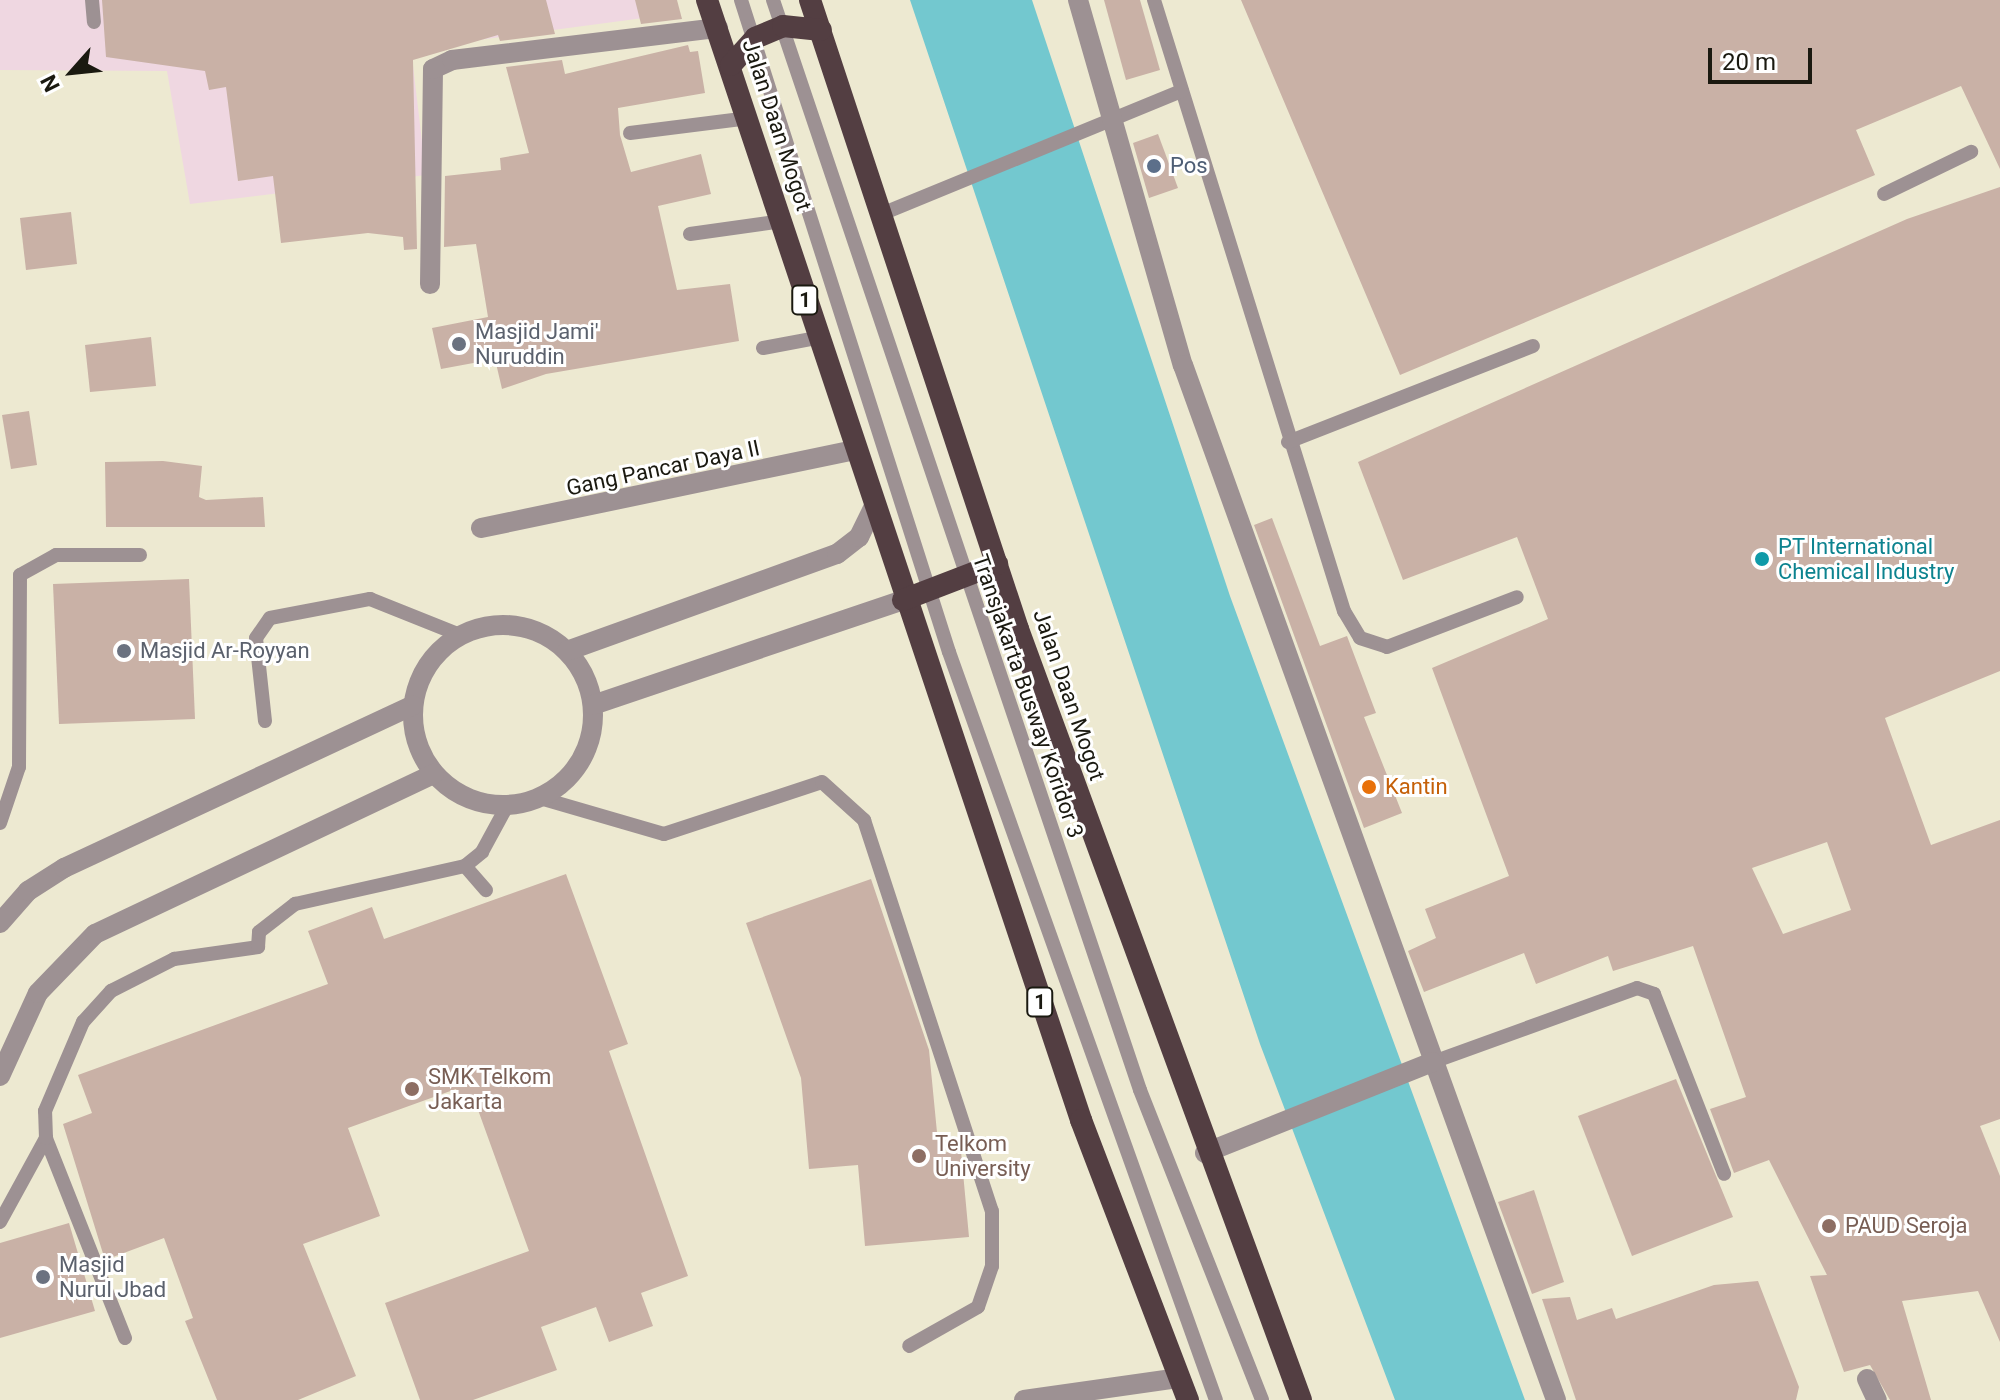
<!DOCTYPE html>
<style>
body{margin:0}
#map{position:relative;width:2000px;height:1400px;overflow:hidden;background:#ede9d1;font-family:Roboto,sans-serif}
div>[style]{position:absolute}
.commercial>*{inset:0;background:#efd7e1}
.water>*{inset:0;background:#73c8cf}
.building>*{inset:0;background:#c9b1a6}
.service>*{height:14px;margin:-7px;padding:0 7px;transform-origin:7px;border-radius:7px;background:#9d9193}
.minor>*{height:20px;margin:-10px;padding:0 10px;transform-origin:10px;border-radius:10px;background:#9d9193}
.tertiary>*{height:20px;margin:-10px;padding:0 10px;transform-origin:10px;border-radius:10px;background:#9d9193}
.tertiary>.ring{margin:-10px;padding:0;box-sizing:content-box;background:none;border:20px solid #9d9193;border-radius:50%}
.trunk>*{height:22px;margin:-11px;padding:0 11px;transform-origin:11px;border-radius:11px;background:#533e42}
.dots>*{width:22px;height:22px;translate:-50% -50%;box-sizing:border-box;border:4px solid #fff;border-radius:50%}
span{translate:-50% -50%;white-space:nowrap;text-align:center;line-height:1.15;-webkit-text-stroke:6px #fff;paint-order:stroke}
.shield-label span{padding:2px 6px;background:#fff;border:2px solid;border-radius:6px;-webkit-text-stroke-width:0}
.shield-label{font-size:20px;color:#1a1910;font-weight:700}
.street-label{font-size:22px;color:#1a1910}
.service-label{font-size:22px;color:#4e5e75}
.left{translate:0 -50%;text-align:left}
.worship-label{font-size:22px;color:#5b616d}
.culture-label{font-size:22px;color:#0d838f}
.food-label{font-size:22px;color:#c56008}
.education-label{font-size:22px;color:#785e54}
.north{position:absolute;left:32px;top:32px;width:80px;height:80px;-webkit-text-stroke:6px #fff;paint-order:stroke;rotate:243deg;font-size:22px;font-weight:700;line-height:32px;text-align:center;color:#1a1910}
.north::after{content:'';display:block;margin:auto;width:28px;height:36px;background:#1a1910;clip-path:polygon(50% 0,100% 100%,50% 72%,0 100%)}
.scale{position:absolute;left:1708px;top:48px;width:104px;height:36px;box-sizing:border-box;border:4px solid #1a1910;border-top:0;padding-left:10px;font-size:24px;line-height:28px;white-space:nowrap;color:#1a1910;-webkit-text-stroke:6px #fff;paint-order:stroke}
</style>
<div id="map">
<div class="commercial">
<div style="clip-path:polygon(0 0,660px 0,666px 15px,411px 49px,426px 175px,190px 204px,167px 71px,0 70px)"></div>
</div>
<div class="water">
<div style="clip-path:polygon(910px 0,1032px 0,1230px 596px,1525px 1400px,1395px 1400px,1260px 1044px)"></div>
</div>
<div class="building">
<div style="clip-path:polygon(102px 0,546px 0,555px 34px,500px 41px,498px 35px,413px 60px,417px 249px,404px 250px,403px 237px,368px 233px,281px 243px,273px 176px,238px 181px,226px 87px,209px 90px,205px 71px,106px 57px)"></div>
<div style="clip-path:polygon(635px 0,677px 0,682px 19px,641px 24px)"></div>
<div style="clip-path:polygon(1104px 0,1140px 0,1160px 70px,1126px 80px)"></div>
<div style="clip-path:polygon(1241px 0,2000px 0,2000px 169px,1961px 86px,1856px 130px,1875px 175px,1400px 375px)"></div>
<div style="clip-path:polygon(688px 45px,690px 52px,698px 51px,705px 93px,618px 108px,620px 135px,631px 172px,701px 154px,711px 194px,658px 206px,677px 290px,730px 284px,739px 341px,546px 374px,502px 389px,495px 359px,441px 369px,432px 328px,488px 317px,476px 244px,444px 247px,445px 176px,501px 170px,500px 158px,529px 153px,506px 67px,562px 60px,565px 74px)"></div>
<div style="clip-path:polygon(1158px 134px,1178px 188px,1149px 198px,1133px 143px)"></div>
<div style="clip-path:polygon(evenodd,2000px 187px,2000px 671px,1885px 718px,1931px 845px,2000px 820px,2000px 1119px,1980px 1126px,2000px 1176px,2000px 1342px,1978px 1291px,1902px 1301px,1931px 1400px,1890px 1400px,1870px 1365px,1844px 1372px,1810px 1276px,1827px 1275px,1769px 1160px,1734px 1173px,1710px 1109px,1746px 1097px,1693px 946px,1613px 971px,1608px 956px,1536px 984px,1524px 953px,1424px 992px,1408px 951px,1436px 938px,1425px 909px,1509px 876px,1432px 668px,1548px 619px,1517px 537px,1403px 580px,1358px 462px,1907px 219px,2000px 187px,1827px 842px,1851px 910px,1783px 934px,1752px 868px,1827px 842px)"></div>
<div style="clip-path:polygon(71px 212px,77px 264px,26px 270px,20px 218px)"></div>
<div style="clip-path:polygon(151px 337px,156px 386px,90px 392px,85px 345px)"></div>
<div style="clip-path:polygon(29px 411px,37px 465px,11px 469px,2px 415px)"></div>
<div style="clip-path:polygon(163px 461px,202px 466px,199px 497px,206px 500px,263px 497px,265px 527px,106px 527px,105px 462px)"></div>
<div style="clip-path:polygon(1272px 518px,1320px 646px,1347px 636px,1376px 713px,1364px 717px,1402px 813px,1364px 828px,1254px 525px)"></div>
<div style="clip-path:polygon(189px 579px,195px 719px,59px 724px,53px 584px)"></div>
<div style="clip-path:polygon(566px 874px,628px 1044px,609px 1051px,688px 1276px,641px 1293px,653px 1326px,609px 1342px,596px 1307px,541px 1327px,557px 1370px,473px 1400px,420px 1400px,385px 1303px,529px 1251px,473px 1096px,461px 1101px,456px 1089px,348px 1128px,380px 1216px,303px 1244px,356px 1376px,298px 1400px,217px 1400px,185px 1321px,193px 1318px,164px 1238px,105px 1260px,63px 1124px,92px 1113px,78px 1075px,328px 984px,308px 931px,372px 907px,384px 939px)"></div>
<div style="clip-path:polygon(871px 879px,929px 1050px,939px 1153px,961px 1151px,969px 1237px,865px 1246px,858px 1165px,809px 1169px,801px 1078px,746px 923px)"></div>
<div style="clip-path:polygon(1676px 1079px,1733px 1217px,1632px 1256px,1578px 1116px)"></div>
<div style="clip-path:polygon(1534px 1190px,1564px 1282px,1532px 1294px,1498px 1202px)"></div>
<div style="clip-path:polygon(69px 1223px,95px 1311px,0 1338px,0 1243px)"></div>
<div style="clip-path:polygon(1758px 1281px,1799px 1387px,1796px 1400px,1576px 1400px,1542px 1299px,1570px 1297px,1577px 1320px,1612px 1308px,1616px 1319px,1714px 1285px)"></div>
</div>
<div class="service">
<div style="left:92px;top:0;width:22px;rotate:85deg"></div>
<div style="left:741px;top:0;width:684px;rotate:72.31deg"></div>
<div style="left:949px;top:652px;width:794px;rotate:70.36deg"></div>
<div style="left:773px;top:0;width:1150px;rotate:71.39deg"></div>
<div style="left:1140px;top:1090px;width:333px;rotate:68.5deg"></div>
<div style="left:1154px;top:0;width:640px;rotate:72.73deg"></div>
<div style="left:1344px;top:611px;width:31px;rotate:59deg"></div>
<div style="left:1360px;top:638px;width:28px;rotate:18deg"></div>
<div style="left:1387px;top:647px;width:139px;rotate:-21deg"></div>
<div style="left:630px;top:133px;width:120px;rotate:-7.2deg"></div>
<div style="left:1884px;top:194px;width:97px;rotate:-25.8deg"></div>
<div style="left:884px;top:213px;width:322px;rotate:-22.3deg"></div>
<div style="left:690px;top:234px;width:93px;rotate:-8deg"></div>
<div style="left:763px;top:348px;width:55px;rotate:-10.5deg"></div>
<div style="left:1288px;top:442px;width:263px;rotate:-21.4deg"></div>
<div style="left:265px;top:721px;width:83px;rotate:-96.2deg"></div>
<div style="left:256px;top:638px;width:24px;rotate:-55deg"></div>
<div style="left:270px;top:618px;width:102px;rotate:-10.8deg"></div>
<div style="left:370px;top:599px;width:97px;rotate:21.8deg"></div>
<div style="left:540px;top:798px;width:129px;rotate:16.2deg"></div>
<div style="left:664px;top:834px;width:166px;rotate:-18.2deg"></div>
<div style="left:822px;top:782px;width:57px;rotate:42.1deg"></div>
<div style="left:864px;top:820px;width:411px;rotate:71.9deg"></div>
<div style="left:992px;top:1211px;width:55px;rotate:90deg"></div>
<div style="left:992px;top:1266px;width:43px;rotate:108.9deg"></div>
<div style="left:978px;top:1307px;width:79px;rotate:150.5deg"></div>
<div style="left:0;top:823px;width:59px;rotate:-71.3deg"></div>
<div style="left:19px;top:767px;width:192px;rotate:-89.7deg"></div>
<div style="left:20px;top:575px;width:41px;rotate:-29.1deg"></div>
<div style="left:56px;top:555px;width:84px"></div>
<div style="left:465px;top:866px;width:32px;rotate:49deg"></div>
<div style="left:1433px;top:1062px;width:217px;rotate:-19.9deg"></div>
<div style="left:1637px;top:988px;width:18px;rotate:19deg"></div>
<div style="left:1654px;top:994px;width:193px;rotate:68.7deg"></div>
<div style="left:0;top:1222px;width:96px;rotate:-61.3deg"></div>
<div style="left:125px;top:1338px;width:215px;rotate:-111.6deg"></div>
<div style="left:46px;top:1138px;width:27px;rotate:-92deg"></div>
<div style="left:45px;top:1111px;width:97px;rotate:-66.9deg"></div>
<div style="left:83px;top:1022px;width:42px;rotate:-47.9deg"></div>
<div style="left:111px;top:991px;width:71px;rotate:-26.9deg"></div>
<div style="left:174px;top:959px;width:85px;rotate:-8.1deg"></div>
<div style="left:258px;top:947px;width:15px;rotate:-86deg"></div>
<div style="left:259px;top:932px;width:46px;rotate:-37.9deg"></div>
<div style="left:295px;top:904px;width:174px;rotate:-12.6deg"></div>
<div style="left:465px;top:866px;width:22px;rotate:-39deg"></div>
<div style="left:482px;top:852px;width:52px;rotate:-61.5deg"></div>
</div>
<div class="minor">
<div style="left:1078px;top:0;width:380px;rotate:74deg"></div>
<div style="left:1183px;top:365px;width:1100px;rotate:70.18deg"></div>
<div style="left:430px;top:284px;width:215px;rotate:-89.2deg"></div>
<div style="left:433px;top:69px;width:21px;rotate:-25deg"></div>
<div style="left:452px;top:60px;width:268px;rotate:-6.9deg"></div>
<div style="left:481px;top:528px;width:381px;rotate:-11.8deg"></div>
<div style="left:1205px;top:1153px;width:245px;rotate:-21.8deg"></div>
<div style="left:1867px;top:1379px;width:23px;rotate:65deg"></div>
<div style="left:1024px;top:1400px;width:157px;rotate:-8.1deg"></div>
</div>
<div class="tertiary">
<div class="ring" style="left:413px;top:625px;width:160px;height:160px"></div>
<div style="left:567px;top:651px;width:287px;rotate:-19.8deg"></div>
<div style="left:837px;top:554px;width:28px;rotate:-38deg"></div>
<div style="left:859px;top:537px;width:32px;rotate:-64deg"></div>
<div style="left:593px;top:705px;width:327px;rotate:-18.7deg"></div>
<div style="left:0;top:923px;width:43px;rotate:-48.8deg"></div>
<div style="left:28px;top:891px;width:43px;rotate:-32.6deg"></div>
<div style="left:64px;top:868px;width:385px;rotate:-25deg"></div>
<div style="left:0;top:1076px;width:91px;rotate:-65.4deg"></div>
<div style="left:38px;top:993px;width:82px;rotate:-46deg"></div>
<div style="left:95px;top:934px;width:375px;rotate:-25.3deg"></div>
</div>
<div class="trunk">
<div style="left:707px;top:0;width:1181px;rotate:71.53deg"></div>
<div style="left:1081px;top:1120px;width:300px;rotate:69.1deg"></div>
<div style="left:810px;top:0;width:662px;rotate:71.7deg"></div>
<div style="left:1018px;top:629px;width:821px;rotate:69.84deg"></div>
<div style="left:731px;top:65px;width:36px;rotate:-48deg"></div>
<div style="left:755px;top:38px;width:30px;rotate:-23deg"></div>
<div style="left:783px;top:26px;width:38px;rotate:6deg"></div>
<div style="left:903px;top:600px;width:101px;rotate:-21deg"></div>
</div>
<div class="dots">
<div style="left:1154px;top:166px;background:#5c6f8a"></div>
<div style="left:459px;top:344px;background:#6b7280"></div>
<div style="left:1762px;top:559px;background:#0f9aa8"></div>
<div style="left:124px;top:651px;background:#6b7280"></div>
<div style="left:1369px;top:787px;background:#e8710a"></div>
<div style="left:412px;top:1089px;background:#8d6e63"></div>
<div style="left:919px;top:1156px;background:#8d6e63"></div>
<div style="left:1829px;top:1226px;background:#8d6e63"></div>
<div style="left:43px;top:1277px;background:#6b7280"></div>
</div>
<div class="shield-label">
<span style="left:805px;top:300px">1</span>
<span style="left:1040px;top:1002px">1</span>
</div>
<div class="street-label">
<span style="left:777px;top:125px;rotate:72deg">Jalan Daan Mogot</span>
<span style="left:663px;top:468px;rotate:-12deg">Gang Pancar Daya II</span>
<span style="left:1069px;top:695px;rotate:71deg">Jalan Daan Mogot</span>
<span style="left:1028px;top:696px;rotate:71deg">Transjakarta Busway Koridor 3</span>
</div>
<div class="service-label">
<span class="left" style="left:1170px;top:166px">Pos</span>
</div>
<div class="worship-label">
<span class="left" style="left:475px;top:344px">Masjid Jami'<br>Nuruddin</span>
<span class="left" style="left:140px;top:651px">Masjid Ar-Royyan</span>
<span class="left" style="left:59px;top:1277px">Masjid<br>Nurul Jbad</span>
</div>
<div class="culture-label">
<span class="left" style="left:1778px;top:559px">PT International<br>Chemical Industry</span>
</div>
<div class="food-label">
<span class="left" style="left:1385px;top:787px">Kantin</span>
</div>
<div class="education-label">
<span class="left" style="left:428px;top:1089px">SMK Telkom<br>Jakarta</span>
<span class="left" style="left:935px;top:1156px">Telkom<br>University</span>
<span class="left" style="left:1845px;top:1226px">PAUD Seroja</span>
</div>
<div class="north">N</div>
<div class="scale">20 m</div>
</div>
